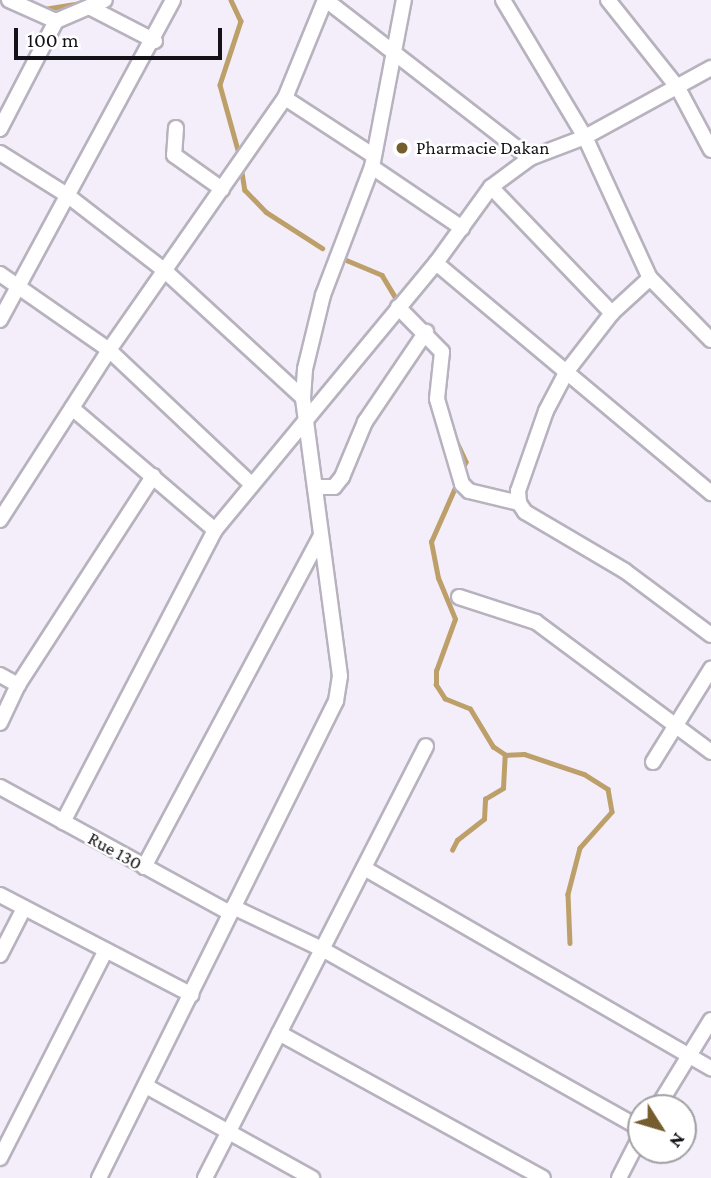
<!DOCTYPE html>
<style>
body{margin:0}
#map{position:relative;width:711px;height:1178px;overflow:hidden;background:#f4eefa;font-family:"Crimson Pro",serif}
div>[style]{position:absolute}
.stream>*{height:4.5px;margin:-2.25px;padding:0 2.25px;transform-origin:2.25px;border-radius:2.25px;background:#bda069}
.roads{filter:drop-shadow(2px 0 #b7b2be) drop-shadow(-2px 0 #b7b2be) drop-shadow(0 2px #b7b2be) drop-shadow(0 -2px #b7b2be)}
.minor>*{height:14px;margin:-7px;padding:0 7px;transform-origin:7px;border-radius:7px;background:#fff}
.dots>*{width:19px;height:19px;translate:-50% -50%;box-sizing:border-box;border:4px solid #fff;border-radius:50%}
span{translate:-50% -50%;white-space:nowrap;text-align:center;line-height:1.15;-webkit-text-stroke:5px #fff;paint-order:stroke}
.poi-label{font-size:19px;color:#141216}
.left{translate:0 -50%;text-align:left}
.street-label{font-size:19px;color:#141216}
.north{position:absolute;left:627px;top:1094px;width:70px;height:70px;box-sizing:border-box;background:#fff;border:2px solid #a1a0a2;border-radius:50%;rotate:127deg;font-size:19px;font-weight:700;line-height:28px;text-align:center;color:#141216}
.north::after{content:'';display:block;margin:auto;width:24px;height:32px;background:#765d2e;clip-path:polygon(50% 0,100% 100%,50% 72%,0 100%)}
.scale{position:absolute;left:14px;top:28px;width:208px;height:32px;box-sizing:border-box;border:4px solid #141216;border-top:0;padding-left:9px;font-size:21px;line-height:24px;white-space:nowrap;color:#141216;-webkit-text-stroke:5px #fff;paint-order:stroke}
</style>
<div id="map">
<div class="stream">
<div style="left:231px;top:0;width:23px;rotate:65deg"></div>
<div style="left:241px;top:21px;width:67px;rotate:108.2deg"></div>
<div style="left:220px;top:85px;width:75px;rotate:74.5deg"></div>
<div style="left:44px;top:9px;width:39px;rotate:-9deg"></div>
<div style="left:241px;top:166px;width:24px;rotate:81deg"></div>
<div style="left:245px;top:190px;width:30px;rotate:46deg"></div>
<div style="left:266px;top:212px;width:67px;rotate:32.7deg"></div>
<div style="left:344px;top:259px;width:41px;rotate:22.8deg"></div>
<div style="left:382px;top:275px;width:33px;rotate:59deg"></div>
<div style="left:455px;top:438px;width:26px;rotate:65deg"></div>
<div style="left:466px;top:462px;width:10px;rotate:114deg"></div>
<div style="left:505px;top:755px;width:19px;rotate:-3deg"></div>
<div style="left:524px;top:754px;width:63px;rotate:18.4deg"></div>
<div style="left:584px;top:774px;width:28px;rotate:32deg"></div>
<div style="left:608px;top:789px;width:23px;rotate:80deg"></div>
<div style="left:612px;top:812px;width:48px;rotate:131.6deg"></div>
<div style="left:580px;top:848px;width:48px;rotate:104.6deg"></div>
<div style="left:568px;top:894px;width:49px;rotate:87.7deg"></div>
<div style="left:452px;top:850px;width:11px;rotate:-63deg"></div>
<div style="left:457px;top:840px;width:34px;rotate:-38deg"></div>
<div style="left:484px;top:819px;width:20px;rotate:-87deg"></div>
<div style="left:485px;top:799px;width:21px;rotate:-31deg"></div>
<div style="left:503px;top:788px;width:33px;rotate:-87deg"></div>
<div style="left:505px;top:755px;width:14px;rotate:-146deg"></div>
<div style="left:493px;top:747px;width:44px;rotate:-121.2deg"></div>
<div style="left:470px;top:709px;width:27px;rotate:-158deg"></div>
<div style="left:445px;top:699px;width:17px;rotate:-123deg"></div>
<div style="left:436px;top:685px;width:14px;rotate:-90deg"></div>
<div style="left:436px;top:671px;width:55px;rotate:-69.9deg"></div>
<div style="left:455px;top:619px;width:44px;rotate:-112.5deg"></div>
<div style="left:438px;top:578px;width:37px;rotate:-101deg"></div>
<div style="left:431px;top:542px;width:64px;rotate:-66.2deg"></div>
</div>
<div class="roads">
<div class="minor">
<div style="left:9px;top:0;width:51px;rotate:24.1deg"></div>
<div style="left:56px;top:21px;width:53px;rotate:-23.2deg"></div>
<div style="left:326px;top:0;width:258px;rotate:37.8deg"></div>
<div style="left:503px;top:0;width:160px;rotate:59.1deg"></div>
<div style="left:585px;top:137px;width:155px;rotate:65.3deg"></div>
<div style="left:650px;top:278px;width:87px;rotate:45.5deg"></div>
<div style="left:608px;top:0;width:112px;rotate:51.5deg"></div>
<div style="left:678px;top:88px;width:70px;rotate:62deg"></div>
<div style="left:91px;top:8px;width:72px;rotate:27.3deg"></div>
<div style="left:285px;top:98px;width:106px;rotate:33.1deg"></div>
<div style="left:176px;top:128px;width:27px;rotate:94deg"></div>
<div style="left:174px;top:155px;width:59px;rotate:35.3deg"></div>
<div style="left:0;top:129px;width:122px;rotate:-62.6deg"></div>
<div style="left:0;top:153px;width:79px;rotate:32.1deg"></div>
<div style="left:67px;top:195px;width:123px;rotate:37.7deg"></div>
<div style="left:164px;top:270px;width:189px;rotate:42.6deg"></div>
<div style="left:372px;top:167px;width:109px;rotate:34.1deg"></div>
<div style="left:491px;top:187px;width:175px;rotate:46.2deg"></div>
<div style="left:436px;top:263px;width:359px;rotate:39.9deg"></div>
<div style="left:0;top:274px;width:133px;rotate:34.9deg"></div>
<div style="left:109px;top:350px;width:195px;rotate:43.3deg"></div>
<div style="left:650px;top:278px;width:52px;rotate:137.4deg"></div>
<div style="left:612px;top:313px;width:73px;rotate:127.8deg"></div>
<div style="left:567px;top:371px;width:45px;rotate:117.7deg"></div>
<div style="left:546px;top:411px;width:85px;rotate:109.3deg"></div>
<div style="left:518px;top:491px;width:12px;rotate:85deg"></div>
<div style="left:519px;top:503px;width:11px;rotate:56deg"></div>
<div style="left:525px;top:512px;width:116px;rotate:30.5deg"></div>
<div style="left:625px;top:571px;width:107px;rotate:36.7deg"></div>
<div style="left:398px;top:307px;width:63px;rotate:45.6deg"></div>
<div style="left:442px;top:352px;width:47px;rotate:96.1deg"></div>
<div style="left:437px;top:399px;width:89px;rotate:73.6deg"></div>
<div style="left:462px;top:484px;width:10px;rotate:45deg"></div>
<div style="left:469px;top:491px;width:51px;rotate:13.5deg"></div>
<div style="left:0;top:320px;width:364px;rotate:-61.6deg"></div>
<div style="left:72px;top:408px;width:188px;rotate:40.5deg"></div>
<div style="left:315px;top:487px;width:19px"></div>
<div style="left:334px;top:487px;width:13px;rotate:-51deg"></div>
<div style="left:342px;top:477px;width:60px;rotate:-67.3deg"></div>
<div style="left:365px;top:422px;width:109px;rotate:-55.9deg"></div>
<div style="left:0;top:520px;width:202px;rotate:-57.3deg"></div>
<div style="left:109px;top:350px;width:307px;rotate:-55.1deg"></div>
<div style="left:285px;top:98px;width:106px;rotate:-67.8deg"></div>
<div style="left:459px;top:597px;width:81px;rotate:18deg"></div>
<div style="left:536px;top:622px;width:218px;rotate:36.6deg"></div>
<div style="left:0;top:675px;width:21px;rotate:29deg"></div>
<div style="left:0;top:723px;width:42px;rotate:-64.7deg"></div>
<div style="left:18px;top:685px;width:249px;rotate:-57.1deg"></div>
<div style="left:653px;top:762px;width:110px;rotate:-58.1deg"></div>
<div style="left:0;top:787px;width:262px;rotate:28.7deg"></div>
<div style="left:63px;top:822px;width:329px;rotate:-62.5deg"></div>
<div style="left:215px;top:530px;width:347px;rotate:-50.4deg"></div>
<div style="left:436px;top:263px;width:94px;rotate:-54.1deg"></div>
<div style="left:491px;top:187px;width:49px;rotate:-36.6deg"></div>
<div style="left:530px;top:158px;width:59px;rotate:-20.9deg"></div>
<div style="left:585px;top:137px;width:144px;rotate:-28.7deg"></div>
<div style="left:144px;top:867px;width:376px;rotate:-61.9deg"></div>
<div style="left:364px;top:868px;width:401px;rotate:30deg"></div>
<div style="left:0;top:895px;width:216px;rotate:27.5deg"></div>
<div style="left:233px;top:907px;width:98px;rotate:25.3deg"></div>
<div style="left:322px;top:949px;width:366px;rotate:29.4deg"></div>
<div style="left:0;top:955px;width:53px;rotate:-62.9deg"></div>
<div style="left:279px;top:1033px;width:301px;rotate:28.8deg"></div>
<div style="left:146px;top:1086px;width:190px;rotate:29deg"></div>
<div style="left:657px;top:1108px;width:103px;rotate:-58.5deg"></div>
<div style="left:0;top:1158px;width:233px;rotate:-63deg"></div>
<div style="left:99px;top:1178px;width:533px;rotate:-63.58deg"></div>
<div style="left:336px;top:701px;width:25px;rotate:-81deg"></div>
<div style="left:340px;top:676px;width:280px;rotate:-97.6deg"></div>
<div style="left:303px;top:398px;width:29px;rotate:-86deg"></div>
<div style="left:305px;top:369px;width:76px;rotate:-76.3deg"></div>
<div style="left:323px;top:295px;width:137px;rotate:-69.1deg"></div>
<div style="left:372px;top:167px;width:170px;rotate:-79.2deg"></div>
<div style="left:205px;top:1178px;width:485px;rotate:-62.9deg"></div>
<div style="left:619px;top:1178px;width:48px;rotate:-62.9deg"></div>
</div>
</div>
<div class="dots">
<div style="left:402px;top:148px;background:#765d2e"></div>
</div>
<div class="poi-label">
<span class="left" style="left:416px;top:148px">Pharmacie Dakan</span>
</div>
<div class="street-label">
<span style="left:115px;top:851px;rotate:29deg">Rue 130</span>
</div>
<div class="north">N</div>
<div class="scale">100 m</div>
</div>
